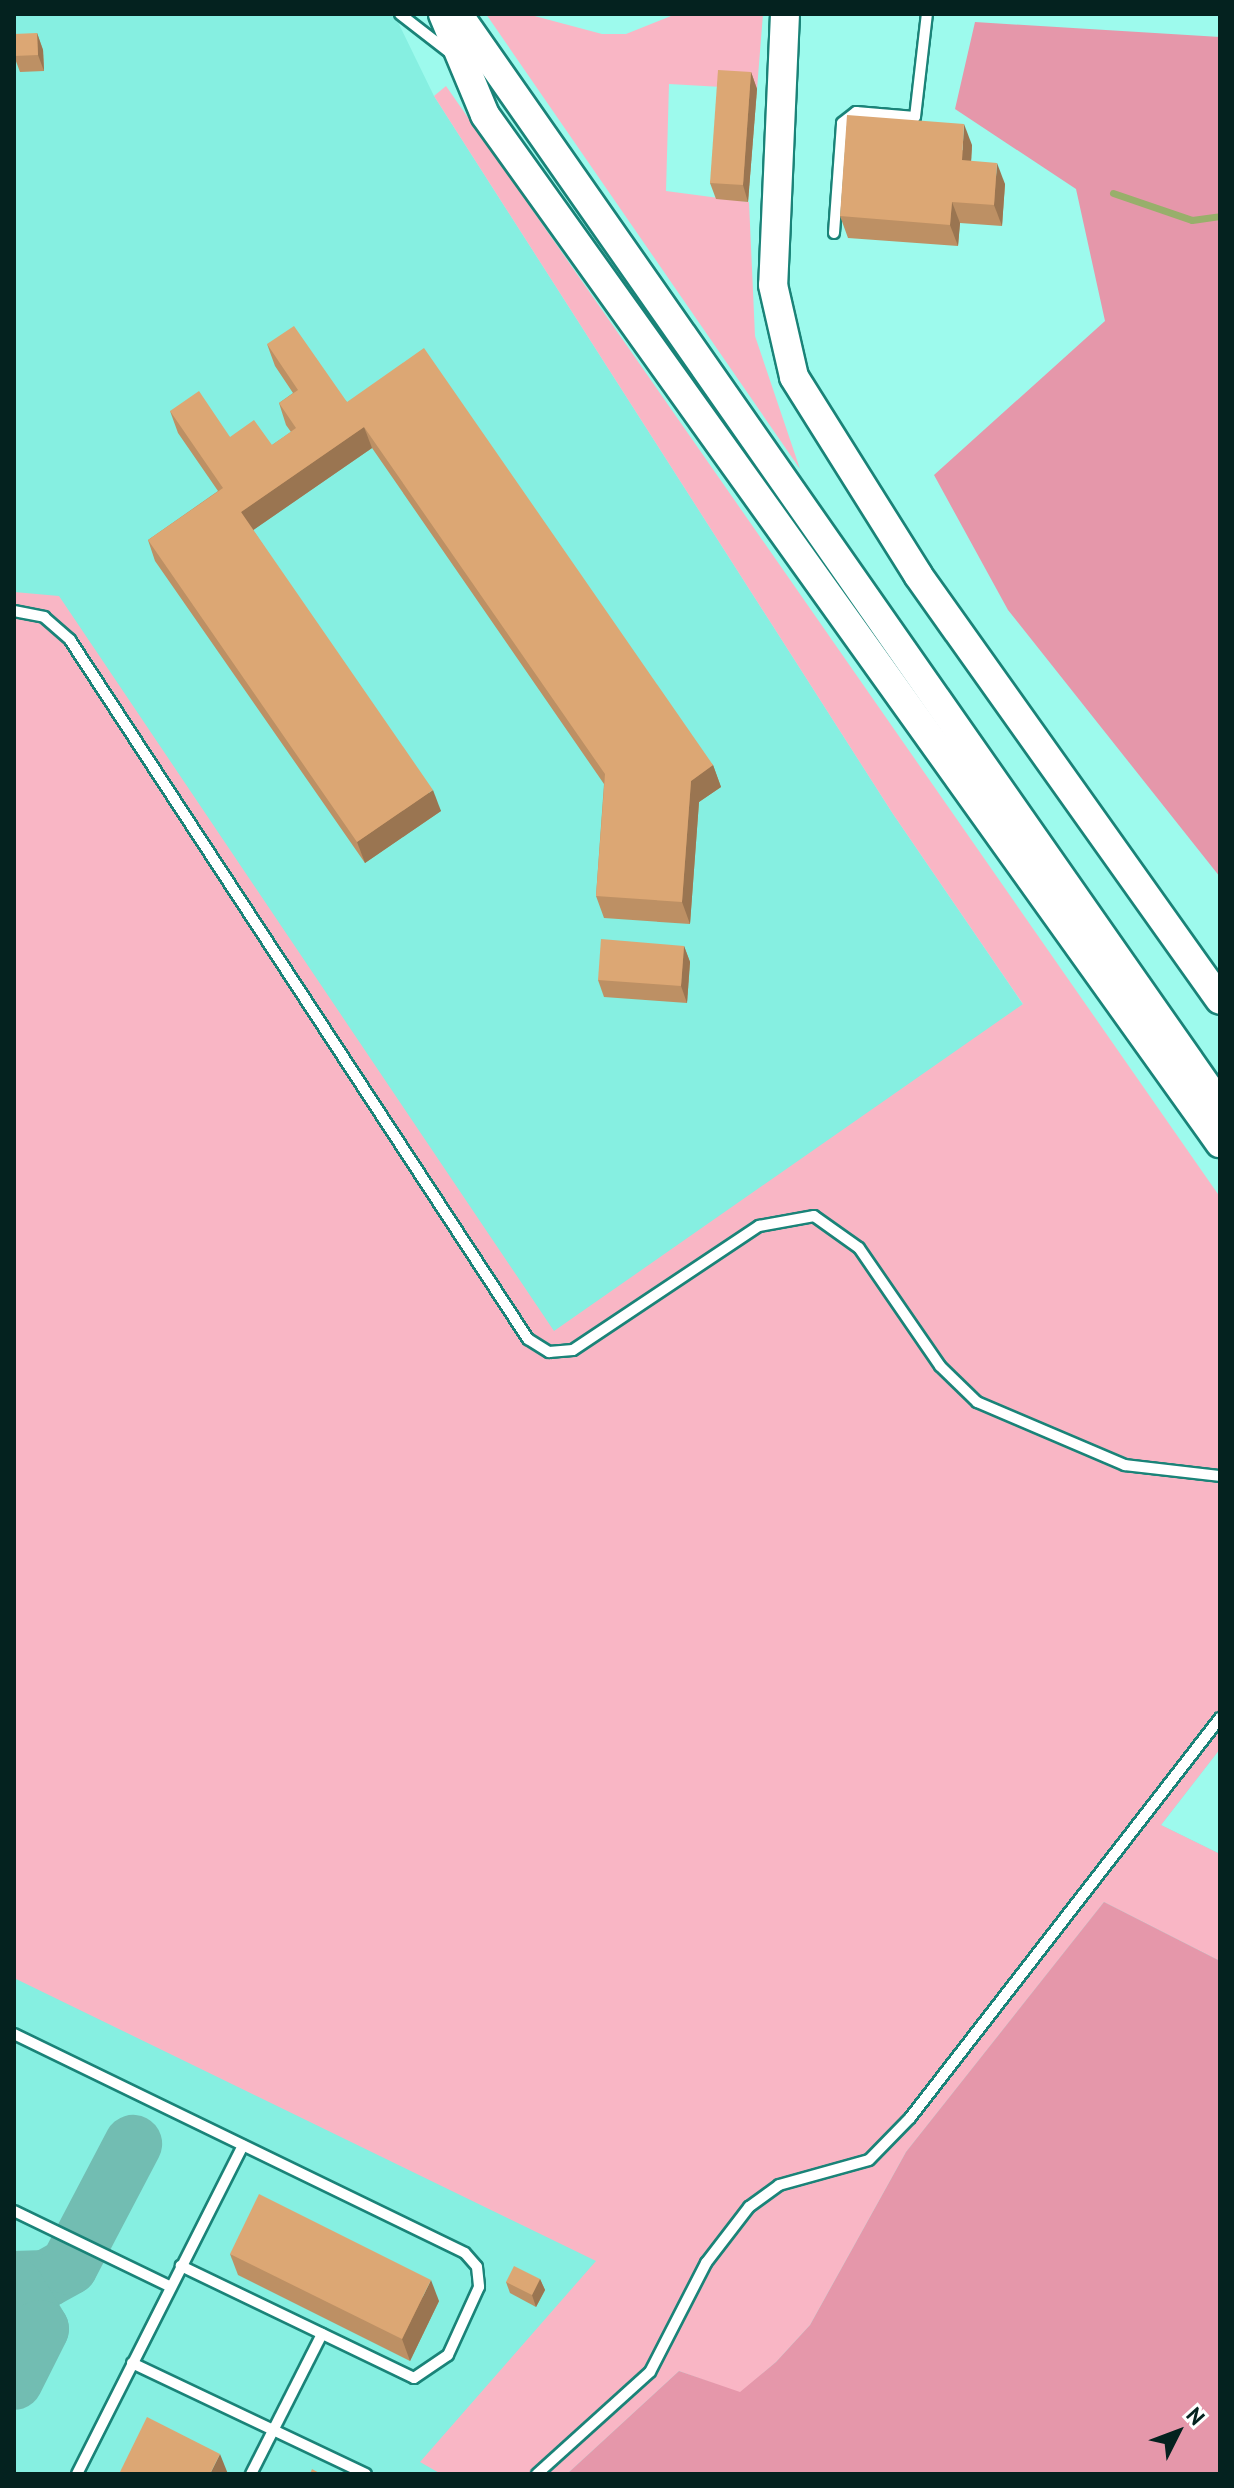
<!DOCTYPE html>
<style>
body{margin:0}
#map{position:relative;width:1234px;height:2488px;overflow:hidden;background:#9dfaed;font-family:"PT Sans",sans-serif}
div>[style]{position:absolute}
.built>*{inset:0;background:#86efe1}
.green>*{inset:0;background:#f9b6c5}
.forest>*{inset:0;background:#e597aa}
.stream>*{height:7px;margin:-3.5px;padding:0 3.5px;transform-origin:3.5px;border-radius:3.5px;background:#98af6b}
.taxiway>*{height:58px;margin:-29px;padding:0 29px;transform-origin:29px;border-radius:29px;background:#72bdb2}
.roads{filter:drop-shadow(2px 0 #1a8378) drop-shadow(-2px 0 #1a8378) drop-shadow(0 2px #1a8378) drop-shadow(0 -2px #1a8378)}
.lane>*{height:10px;margin:-5px;padding:0 5px;transform-origin:5px;border-radius:5px;background:#fff}
.secondary>*{height:28px;margin:-14px;padding:0 14px;transform-origin:14px;border-radius:14px;background:#fff}
.wall>*{inset:0;background:#bd9064}
.shaded-wall>*{inset:0;background:#9a7551}
.building>*{inset:0;background:#dca774}
span{translate:-50% -50%;white-space:nowrap;text-align:center;line-height:1.15;-webkit-text-stroke:8px #fff;paint-order:stroke}
.frame{position:absolute;inset:0;border:16px solid #04221f;pointer-events:none}
.north{position:absolute;left:1138px;top:2392px;width:80px;height:80px;-webkit-text-stroke:6px #fff;paint-order:stroke;rotate:48deg;font-size:22px;font-weight:700;line-height:32px;text-align:center;color:#04221f}
.north::after{content:'';display:block;margin:auto;width:28px;height:36px;background:#04221f;clip-path:polygon(50% 0,100% 100%,50% 72%,0 100%)}
</style>
<div id="map">
<div class="built">
<div style="clip-path:polygon(14px 14px,394px 14px,434px 96px,893px 814px,1220px 1293px,1220px 1749px,1161px 1825px,1220px 1854px,1220px 1961px,1104px 1902px,906px 2152px,567px 2474px,14px 2474px)"></div>
</div>
<div class="green">
<div style="clip-path:polygon(486px 14px,527px 14px,602px 34px,626px 34px,676px 14px,763px 14px,757px 89px,669px 84px,666px 191px,749px 202px,755px 336px,800px 469px)"></div>
<div style="clip-path:polygon(446px 86px,1220px 1197px,1220px 1749px,1161px 1825px,1220px 1854px,1220px 1961px,1104px 1902px,906px 2152px,810px 2325px,776px 2362px,740px 2393px,679px 2371px,567px 2474px,441px 2474px,420px 2462px,596px 2261px,14px 1978px,14px 592px,59px 596px,554px 1331px,1023px 1004px,893px 814px,434px 96px)"></div>
</div>
<div class="forest">
<div style="clip-path:polygon(975px 22px,1220px 37px,1220px 877px,1008px 610px,934px 475px,1105px 321px,1076px 189px,955px 109px)"></div>
<div style="clip-path:polygon(1104px 1902px,1220px 1961px,1220px 2474px,567px 2474px,679px 2371px,740px 2392px,776px 2362px,810px 2325px,906px 2152px)"></div>
</div>
<div class="stream">
<div style="left:1113px;top:193px;width:83px;rotate:18.9deg"></div>
<div style="left:1192px;top:220px;width:28px;rotate:-8deg"></div>
</div>
<div class="taxiway">
<div style="left:14px;top:2280px;width:32px;rotate:-2deg"></div>
<div style="left:46px;top:2279px;width:26px;rotate:-29deg"></div>
<div style="left:69px;top:2266px;width:138px;rotate:-62.3deg"></div>
<div style="left:14px;top:2286px;width:50px;rotate:58.8deg"></div>
<div style="left:40px;top:2329px;width:58px;rotate:116.6deg"></div>
</div>
<div class="roads">
<div class="lane">
<div style="left:400px;top:14px;width:62px;rotate:37.8deg"></div>
<div style="left:834px;top:233px;width:110px;rotate:-85.8deg"></div>
<div style="left:842px;top:123px;width:18px;rotate:-38deg"></div>
<div style="left:856px;top:112px;width:59px;rotate:4.8deg"></div>
<div style="left:915px;top:117px;width:104px;rotate:-83.4deg"></div>
<div style="left:14px;top:611px;width:31px;rotate:11deg"></div>
<div style="left:44px;top:617px;width:35px;rotate:41deg"></div>
<div style="left:70px;top:640px;width:836px;rotate:56.77deg"></div>
<div style="left:528px;top:1339px;width:25px;rotate:32deg"></div>
<div style="left:549px;top:1352px;width:24px;rotate:-5deg"></div>
<div style="left:573px;top:1350px;width:224px;rotate:-33.7deg"></div>
<div style="left:759px;top:1226px;width:56px;rotate:-10.3deg"></div>
<div style="left:814px;top:1216px;width:55px;rotate:35.4deg"></div>
<div style="left:859px;top:1248px;width:143px;rotate:55.5deg"></div>
<div style="left:940px;top:1366px;width:52px;rotate:44.2deg"></div>
<div style="left:977px;top:1402px;width:161px;rotate:23.1deg"></div>
<div style="left:1125px;top:1465px;width:96px;rotate:6.6deg"></div>
<div style="left:14px;top:2034px;width:501px;rotate:25.9deg"></div>
<div style="left:465px;top:2253px;width:18px;rotate:49deg"></div>
<div style="left:477px;top:2267px;width:20px;rotate:84deg"></div>
<div style="left:479px;top:2287px;width:75px;rotate:114.5deg"></div>
<div style="left:448px;top:2355px;width:41px;rotate:145.9deg"></div>
<div style="left:414px;top:2378px;width:259px;rotate:-154.3deg"></div>
<div style="left:14px;top:2211px;width:174px;rotate:25.8deg"></div>
<div style="left:132px;top:2363px;width:259px;rotate:25.4deg"></div>
<div style="left:77px;top:2474px;width:368px;rotate:-63.2deg"></div>
<div style="left:251px;top:2474px;width:157px;rotate:-63.1deg"></div>
<div style="left:537px;top:2474px;width:152px;rotate:-42.1deg"></div>
<div style="left:650px;top:2372px;width:123px;rotate:-62.8deg"></div>
<div style="left:706px;top:2263px;width:71px;rotate:-52.5deg"></div>
<div style="left:749px;top:2207px;width:37px;rotate:-36deg"></div>
<div style="left:779px;top:2185px;width:93px;rotate:-15.5deg"></div>
<div style="left:869px;top:2160px;width:59px;rotate:-45.7deg"></div>
<div style="left:910px;top:2118px;width:506px;rotate:-52.22deg"></div>
</div>
<div class="secondary">
<div style="left:443px;top:14px;width:109px;rotate:67.4deg"></div>
<div style="left:485px;top:115px;width:1264px;rotate:54.44deg"></div>
<div style="left:458px;top:14px;width:1331px;rotate:55.07deg"></div>
<div style="left:785px;top:14px;width:271px;rotate:92.5deg"></div>
<div style="left:773px;top:285px;width:94px;rotate:77.1deg"></div>
<div style="left:794px;top:377px;width:234px;rotate:57.9deg"></div>
<div style="left:918px;top:575px;width:521px;rotate:54.6deg"></div>
</div>
</div>
<div class="wall">
<div style="clip-path:polygon(37px 33px,43px 50px,44px 71px,20px 72px,14px 56px)"></div>
<div style="clip-path:polygon(751px 72px,757px 89px,748px 202px,716px 199px,710px 183px)"></div>
<div style="clip-path:polygon(972px 145px,971px 161px,1005px 184px,1002px 226px,960px 223px,958px 246px,848px 238px,840px 216px)"></div>
<div style="clip-path:polygon(267px 344px,347px 402px,713px 765px,721px 787px,699px 802px,690px 924px,604px 918px,596px 896px,604px 784px,372px 448px,253px 530px,441px 811px,365px 863px,155px 561px,148px 540px,218px 491px,178px 433px,170px 411px,230px 437px,272px 445px,291px 432px,286px 425px,279px 403px,293px 393px,275px 366px)"></div>
<div style="clip-path:polygon(684px 946px,690px 962px,687px 1003px,604px 997px,598px 980px)"></div>
<div style="clip-path:polygon(230px 2254px,439px 2301px,410px 2361px,238px 2275px)"></div>
<div style="clip-path:polygon(540px 2279px,545px 2290px,536px 2307px,510px 2293px,506px 2282px)"></div>
</div>
<div class="shaded-wall">
<div style="clip-path:polygon(37px 33px,43px 50px,44px 71px,38px 55px)"></div>
<div style="clip-path:polygon(751px 72px,757px 89px,748px 202px,743px 185px)"></div>
<div style="clip-path:polygon(964px 124px,972px 145px,970px 182px,962px 160px)"></div>
<div style="clip-path:polygon(997px 163px,1005px 184px,1002px 226px,994px 205px)"></div>
<div style="clip-path:polygon(952px 202px,960px 223px,958px 246px,950px 225px)"></div>
<div style="clip-path:polygon(364px 427px,372px 448px,249px 533px,241px 512px)"></div>
<div style="clip-path:polygon(713px 765px,721px 787px,699px 802px,690px 924px,682px 902px,691px 781px)"></div>
<div style="clip-path:polygon(433px 790px,441px 811px,365px 863px,357px 842px)"></div>
<div style="clip-path:polygon(684px 946px,690px 962px,687px 1003px,681px 986px)"></div>
<div style="clip-path:polygon(540px 2279px,545px 2290px,536px 2307px,532px 2295px)"></div>
<div style="clip-path:polygon(431px 2280px,439px 2301px,410px 2361px,402px 2339px)"></div>
<div style="clip-path:polygon(220px 2454px,228px 2474px,210px 2474px)"></div>
</div>
<div class="building">
<div style="clip-path:polygon(37px 33px,38px 55px,14px 56px,14px 34px)"></div>
<div style="clip-path:polygon(718px 70px,751px 72px,743px 185px,710px 183px)"></div>
<div style="clip-path:polygon(847px 115px,964px 124px,962px 160px,997px 163px,994px 205px,952px 202px,950px 225px,840px 216px)"></div>
<div style="clip-path:polygon(294px 326px,347px 402px,424px 348px,713px 765px,691px 781px,682px 902px,596px 896px,605px 774px,364px 427px,241px 512px,433px 790px,357px 842px,148px 540px,223px 488px,170px 411px,199px 391px,230px 437px,254px 420px,272px 445px,296px 428px,279px 403px,298px 390px,267px 344px)"></div>
<div style="clip-path:polygon(601px 939px,684px 946px,681px 986px,598px 980px)"></div>
<div style="clip-path:polygon(259px 2194px,431px 2280px,402px 2339px,230px 2254px)"></div>
<div style="clip-path:polygon(514px 2266px,540px 2279px,532px 2295px,506px 2282px)"></div>
<div style="clip-path:polygon(147px 2417px,220px 2454px,210px 2474px,119px 2474px)"></div>
<div style="clip-path:polygon(312px 2469px,321px 2474px,310px 2474px)"></div>
</div>
<div class="frame"></div>
<div class="north">N</div>
</div>
